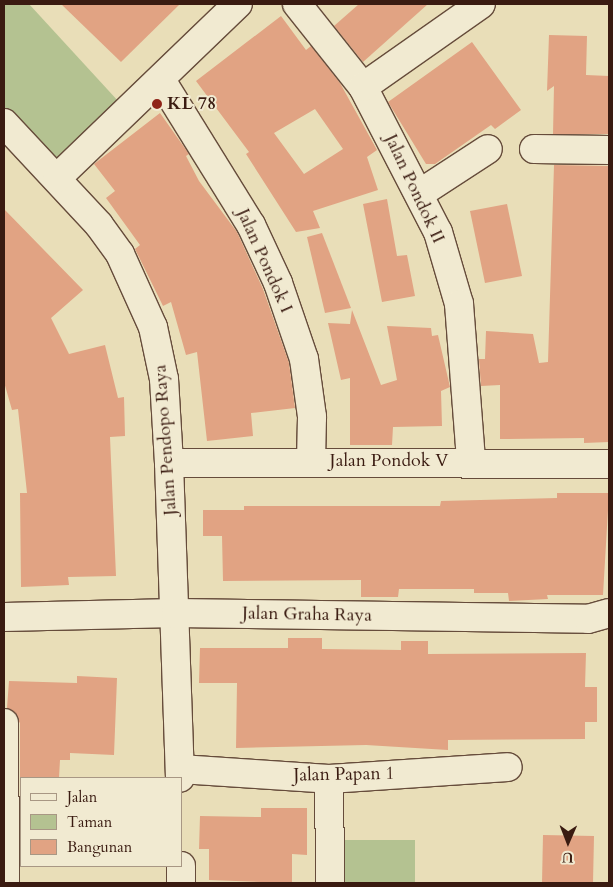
<!DOCTYPE html>
<style>
body{margin:0}
#map{position:relative;width:613px;height:887px;overflow:hidden;background:#e9deb8;font-family:Cardo,serif}
div>[style]{position:absolute}
.green>*{inset:0;background:#b4c291}
.building>*{inset:0;background:#e1a383}
.roads{filter:drop-shadow(1px 0 #664c3b) drop-shadow(-1px 0 #664c3b) drop-shadow(0 1px #664c3b) drop-shadow(0 -1px #664c3b)}
.street>*{height:28px;margin:-14px;padding:0 14px;transform-origin:14px;border-radius:14px;background:#f1ead1}
.dots>*{width:14px;height:14px;translate:-50% -50%;box-sizing:border-box;border:2px solid #f1ead1;border-radius:50%}
span{translate:-50% -50%;white-space:nowrap;text-align:center;line-height:1.15;-webkit-text-stroke:4px #f1ead1;paint-order:stroke}
.poi-label{font-size:18px;color:#3a1b11;font-weight:700}
.left{translate:0 -50%;text-align:left}
.street-label{font-size:18px;color:#3a1b11}
.frame{position:absolute;inset:0;border:5px solid #3a1b11;pointer-events:none}
.legend{position:absolute;left:20px;top:777px;width:162px;height:90px;box-sizing:border-box;background:#f1ead1;border:1px solid #a89784;margin:0;padding:6px 9px;list-style:none;font-size:15px;color:#3a1b11}
.legend li{display:flex;align-items:center;gap:10px;height:25px}
.legend b{width:25px;border:1px solid #a89784}
.north{position:absolute;left:543px;top:817px;width:50px;height:50px;-webkit-text-stroke:4px #f1ead1;paint-order:stroke;rotate:181deg;font-size:14px;font-weight:700;line-height:20px;text-align:center;color:#3a1b11}
.north::after{content:'';display:block;margin:auto;width:18px;height:22px;background:#3a1b11;clip-path:polygon(50% 0,100% 100%,50% 72%,0 100%)}
</style>
<div id="map">
<div class="green">
<div style="clip-path:polygon(4px 4px,29px 4px,119px 102px,54px 160px,4px 109px)"></div>
<div style="clip-path:polygon(338px 840px,415px 840px,415px 883px,338px 883px)"></div>
</div>
<div class="building">
<div style="clip-path:polygon(61px 4px,180px 4px,121px 62px)"></div>
<div style="clip-path:polygon(359px 4px,428px 4px,363px 62px,334px 26px)"></div>
<div style="clip-path:polygon(evenodd,281px 16px,306px 50px,311px 46px,340px 83px,377px 150px,367px 157px,378px 190px,313px 211px,320px 228px,296px 232px,246px 154px,249px 152px,196px 81px,281px 16px,315px 109px,343px 149px,304px 174px,274px 133px,315px 109px)"></div>
<div style="clip-path:polygon(549px 35px,587px 36px,586px 75px,609px 76px,609px 134px,553px 134px,554px 86px,547px 91px)"></div>
<div style="clip-path:polygon(472px 42px,521px 110px,495px 129px,491px 125px,435px 164px,426px 164px,388px 102px)"></div>
<div style="clip-path:polygon(160px 113px,189px 154px,186px 156px,199px 181px,237px 232px,263px 289px,289px 363px,295px 408px,251px 413px,253px 436px,207px 441px,197px 352px,186px 355px,171px 302px,163px 306px,135px 249px,140px 245px,106px 198px,115px 191px,94px 164px)"></div>
<div style="clip-path:polygon(554px 165px,609px 166px,609px 442px,584px 443px,584px 438px,500px 439px,500px 385px,481px 386px,479px 359px,485px 359px,486px 331px,533px 334px,539px 363px,548px 362px)"></div>
<div style="clip-path:polygon(387px 199px,397px 256px,407px 255px,415px 296px,382px 302px,363px 204px)"></div>
<div style="clip-path:polygon(507px 204px,522px 276px,485px 283px,470px 211px)"></div>
<div style="clip-path:polygon(4px 209px,83px 290px,51px 318px,69px 354px,105px 345px,118px 398px,124px 397px,125px 436px,110px 437px,116px 576px,68px 577px,69px 585px,21px 587px,20px 493px,27px 493px,18px 409px,12px 410px,4px 382px)"></div>
<div style="clip-path:polygon(322px 233px,351px 308px,325px 313px,307px 237px)"></div>
<div style="clip-path:polygon(352px 310px,381px 385px,397px 380px,387px 326px,431px 328px,432px 336px,438px 335px,450px 387px,441px 391px,442px 426px,393px 427px,392px 445px,350px 445px,350px 378px,341px 380px,328px 323px,350px 324px)"></div>
<div style="clip-path:polygon(557px 493px,609px 493px,603px 595px,547px 595px,548px 599px,509px 601px,508px 593px,474px 593px,474px 589px,399px 589px,398px 597px,361px 597px,361px 580px,223px 581px,222px 536px,203px 536px,203px 510px,244px 510px,244px 506px,440px 506px,441px 501px,557px 498px)"></div>
<div style="clip-path:polygon(288px 638px,322px 638px,322px 649px,401px 650px,401px 641px,428px 641px,428px 654px,586px 653px,585px 687px,597px 687px,597px 722px,585px 722px,585px 739px,448px 740px,448px 750px,366px 745px,236px 748px,237px 683px,199px 683px,200px 648px,288px 648px)"></div>
<div style="clip-path:polygon(77px 676px,117px 678px,114px 755px,70px 753px,70px 760px,60px 760px,59px 778px,20px 778px,20px 723px,7px 708px,9px 681px,77px 683px)"></div>
<div style="clip-path:polygon(261px 808px,307px 808px,307px 855px,292px 854px,292px 883px,209px 880px,209px 849px,199px 849px,200px 816px,261px 817px)"></div>
<div style="clip-path:polygon(543px 835px,594px 836px,593px 883px,542px 883px)"></div>
</div>
<div class="roads">
<div class="street">
<div style="left:297px;top:4px;width:106px;rotate:51.5deg"></div>
<div style="left:363px;top:87px;width:163px;rotate:62.7deg"></div>
<div style="left:438px;top:232px;width:75px;rotate:73.7deg"></div>
<div style="left:459px;top:304px;width:157px;rotate:85.6deg"></div>
<div style="left:161px;top:80px;width:171px;rotate:58.2deg"></div>
<div style="left:251px;top:225px;width:64px;rotate:65deg"></div>
<div style="left:278px;top:283px;width:80px;rotate:71.1deg"></div>
<div style="left:304px;top:359px;width:59px;rotate:82.1deg"></div>
<div style="left:312px;top:417px;width:45px;rotate:91.3deg"></div>
<div style="left:363px;top:87px;width:144px;rotate:-35.1deg"></div>
<div style="left:4px;top:123px;width:139px;rotate:47deg"></div>
<div style="left:99px;top:225px;width:36px;rotate:54deg"></div>
<div style="left:120px;top:254px;width:80px;rotate:65.7deg"></div>
<div style="left:153px;top:327px;width:53px;rotate:78.1deg"></div>
<div style="left:164px;top:379px;width:84px;rotate:86.6deg"></div>
<div style="left:169px;top:463px;width:315px;rotate:88deg"></div>
<div style="left:534px;top:149px;width:75px;rotate:0.8deg"></div>
<div style="left:57px;top:178px;width:251px;rotate:-43.9deg"></div>
<div style="left:419px;top:194px;width:82px;rotate:-33.1deg"></div>
<div style="left:169px;top:463px;width:440px;rotate:0.1deg"></div>
<div style="left:4px;top:617px;width:172px;rotate:-1.3deg"></div>
<div style="left:176px;top:613px;width:412px;rotate:0.8deg"></div>
<div style="left:588px;top:619px;width:22px;rotate:-16deg"></div>
<div style="left:4px;top:723px;width:160px;rotate:89.6deg"></div>
<div style="left:180px;top:769px;width:149px;rotate:3.8deg"></div>
<div style="left:329px;top:779px;width:179px;rotate:-3.8deg"></div>
<div style="left:329px;top:779px;width:104px;rotate:89.4deg"></div>
<div style="left:181px;top:866px;width:17px;rotate:90deg"></div>
</div>
</div>
<div class="dots">
<div style="left:157px;top:104px;background:#8f2418"></div>
</div>
<div class="poi-label">
<span class="left" style="left:167px;top:104px">KL 78</span>
</div>
<div class="street-label">
<span style="left:414px;top:189px;rotate:65deg">Jalan Pondok II</span>
<span style="left:264px;top:261px;rotate:66deg">Jalan Pondok I</span>
<span style="left:166px;top:440px;rotate:-94deg">Jalan Pendopo Raya</span>
<span style="left:389px;top:461px">Jalan Pondok V</span>
<span style="left:307px;top:615px;rotate:1deg">Jalan Graha Raya</span>
<span style="left:344px;top:775px;rotate:-1deg">Jalan Papan 1</span>
</div>
<div class="frame"></div>
<ul class="legend">
<li><b style="height:6px;background:#f1ead1"></b>Jalan</li>
<li><b style="height:14px;background:#b4c291"></b>Taman</li>
<li><b style="height:14px;background:#e1a383"></b>Bangunan</li>
</ul>
<div class="north">U</div>
</div>
